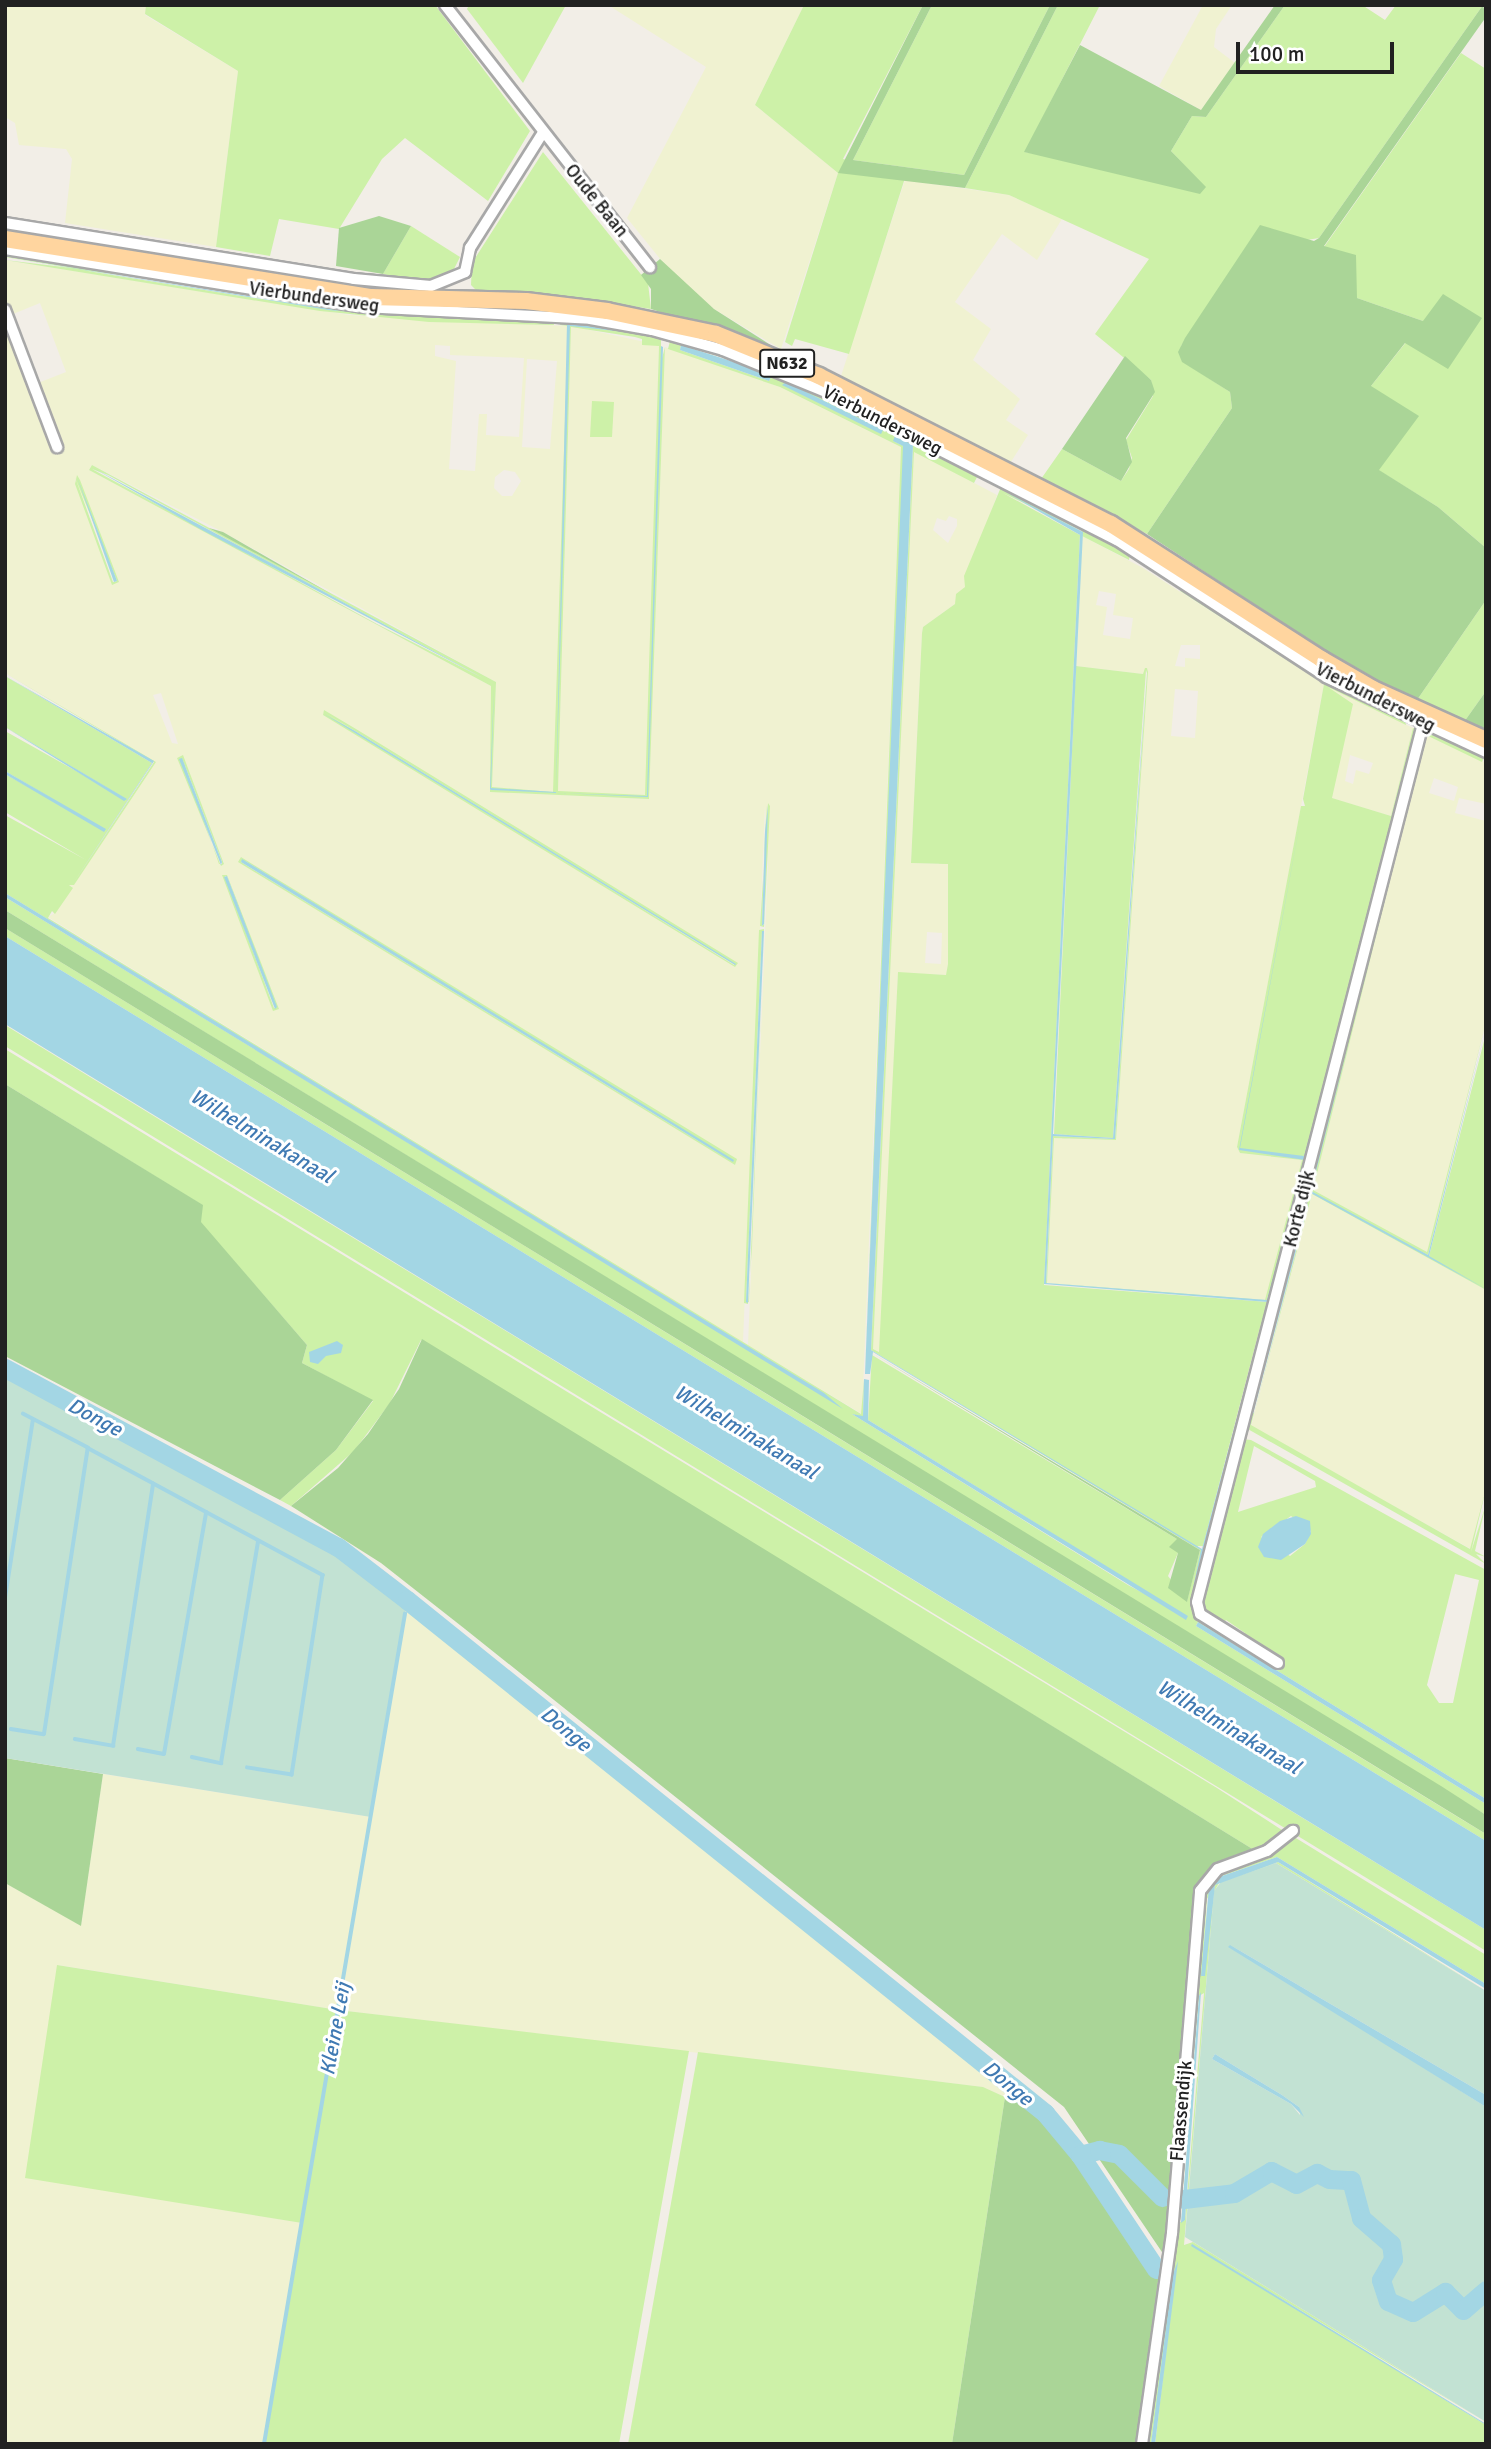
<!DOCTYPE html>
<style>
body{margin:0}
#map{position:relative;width:1491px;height:2449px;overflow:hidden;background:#f2eee7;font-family:Signika,sans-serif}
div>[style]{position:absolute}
.farmland>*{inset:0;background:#f0f2d1}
.grass>*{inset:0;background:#cdf1a8}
.forest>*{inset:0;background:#aad597}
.wetland>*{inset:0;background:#c2e2d3}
.water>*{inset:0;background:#a3d6e4}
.stream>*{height:3.5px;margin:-1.75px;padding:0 1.75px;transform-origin:1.75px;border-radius:1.75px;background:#a3d6e4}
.river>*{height:19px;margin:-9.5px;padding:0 9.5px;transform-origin:9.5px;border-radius:9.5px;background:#a3d6e4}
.roads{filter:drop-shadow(2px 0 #a8a8a8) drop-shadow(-2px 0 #a8a8a8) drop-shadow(0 2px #a8a8a8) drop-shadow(0 -2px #a8a8a8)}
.minor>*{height:10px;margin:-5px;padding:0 5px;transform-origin:5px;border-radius:5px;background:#fff}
.primary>*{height:16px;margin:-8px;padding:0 8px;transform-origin:8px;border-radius:8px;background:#ffd59f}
span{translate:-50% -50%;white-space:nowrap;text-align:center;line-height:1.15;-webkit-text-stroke:6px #fff;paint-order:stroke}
.shield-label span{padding:2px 5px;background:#fff;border:2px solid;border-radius:5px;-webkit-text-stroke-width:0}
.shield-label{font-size:18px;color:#212121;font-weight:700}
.street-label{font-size:19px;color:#212121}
.water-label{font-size:21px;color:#407ab3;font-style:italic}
.frame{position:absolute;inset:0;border:7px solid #212121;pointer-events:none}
.scale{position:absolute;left:1236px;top:42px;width:158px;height:32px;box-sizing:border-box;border:4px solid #212121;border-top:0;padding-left:9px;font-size:21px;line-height:24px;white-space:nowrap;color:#212121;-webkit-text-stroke:5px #fff;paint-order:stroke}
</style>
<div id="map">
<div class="farmland">
<div style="clip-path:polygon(5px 5px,146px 5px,145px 15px,238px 71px,216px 247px,65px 223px,72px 159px,66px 149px,19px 145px,15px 123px,5px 117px)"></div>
<div style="clip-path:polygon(608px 5px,804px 5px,755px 105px,838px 173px,781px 349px,714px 309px,674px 276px,627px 218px,706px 67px)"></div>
<div style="clip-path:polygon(1203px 5px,1232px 5px,1216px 29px,1214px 47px,1235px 63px,1201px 110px,1159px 86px)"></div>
<div style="clip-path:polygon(905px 180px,1009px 195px,1062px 219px,1037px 260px,1002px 234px,955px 302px,991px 329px,973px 360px,1020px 399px,1006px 420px,1028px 435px,1009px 465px,840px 379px)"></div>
<div style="clip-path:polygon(evenodd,5px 260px,349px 315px,568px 326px,554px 792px,492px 787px,496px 682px,223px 532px,92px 465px,89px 470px,491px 686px,491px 792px,649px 799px,665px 347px,780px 387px,901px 447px,862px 1414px,748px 1345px,768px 862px,765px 805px,743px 1342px,48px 917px,55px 913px,72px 887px,69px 885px,74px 884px,155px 762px,5px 673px,5px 260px,40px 303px,66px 372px,38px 383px,13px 314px,40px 303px,5px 260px,435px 345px,450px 346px,450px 355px,524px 358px,519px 437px,486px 435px,487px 414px,479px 414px,475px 471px,449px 469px,456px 361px,435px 356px,435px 345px,5px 260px,527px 359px,557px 361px,550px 449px,522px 447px,527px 359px,5px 260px,504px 470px,515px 472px,521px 481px,512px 496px,502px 496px,494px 488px,495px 477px,504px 470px,5px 260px,74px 477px,119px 582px,112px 584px,74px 477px,5px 260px,161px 693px,178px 744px,172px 743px,153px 695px,161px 693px,5px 260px,325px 711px,738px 964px,323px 715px,325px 711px,5px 260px,182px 756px,224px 863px,221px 866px,177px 758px,182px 756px,5px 260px,241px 857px,736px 1159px,735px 1165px,239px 862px,241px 857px,5px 260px,222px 875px,270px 985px,279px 1009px,273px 1010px,222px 875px)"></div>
<div style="clip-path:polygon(571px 326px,659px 345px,646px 795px,558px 792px)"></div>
<div style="clip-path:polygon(evenodd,914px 451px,997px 495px,965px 587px,955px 604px,923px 627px,922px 633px,911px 863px,948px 864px,948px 965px,947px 975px,898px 973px,880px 1352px,873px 1349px,914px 451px,949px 516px,957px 519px,957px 526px,948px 543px,933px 530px,937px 518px,946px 521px,949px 516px,914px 451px,927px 932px,942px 933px,941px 964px,925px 963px,927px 932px)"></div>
<div style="clip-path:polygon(evenodd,1082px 536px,1143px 568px,1324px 684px,1237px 1147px,1240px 1153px,1302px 1160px,1266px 1300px,1047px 1283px,1054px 1138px,1116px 1140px,1148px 672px,1147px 668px,1143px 674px,1076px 666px,1082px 536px,1099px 591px,1116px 594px,1113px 615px,1133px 618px,1130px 639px,1103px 635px,1107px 607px,1096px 605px,1099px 591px,1082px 536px,1181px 645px,1200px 645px,1200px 659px,1185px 658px,1185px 667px,1175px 666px,1181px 645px,1082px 536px,1175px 689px,1198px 691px,1195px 738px,1171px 736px,1175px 689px)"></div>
<div style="clip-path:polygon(evenodd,1328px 686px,1413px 728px,1391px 816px,1331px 798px,1328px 686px,1350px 755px,1373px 763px,1369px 774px,1356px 770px,1353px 784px,1345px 781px,1350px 755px)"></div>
<div style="clip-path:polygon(evenodd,1426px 735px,1486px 763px,1486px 804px,1459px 798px,1455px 813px,1486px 821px,1486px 1022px,1427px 1253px,1313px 1190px,1426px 735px,1434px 778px,1458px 787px,1454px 801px,1429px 793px,1434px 778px)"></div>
<div style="clip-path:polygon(1312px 1194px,1486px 1290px,1486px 1489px,1471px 1549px,1251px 1427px)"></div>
<div style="clip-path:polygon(406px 1605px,1019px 2085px,1005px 2097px,983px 2087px,338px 2010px,58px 1965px,179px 2202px,302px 2223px,265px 2444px,5px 2444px,5px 1883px,81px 1925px,103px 1774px,371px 1817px)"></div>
</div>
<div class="grass">
<div style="clip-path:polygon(146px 5px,435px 5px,530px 131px,488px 201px,405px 138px,382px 159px,339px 229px,279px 219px,270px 256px,216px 247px,238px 71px,145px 14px)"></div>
<div style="clip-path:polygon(469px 5px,566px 5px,523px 83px,467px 9px)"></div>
<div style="clip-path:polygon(804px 5px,923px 5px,843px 159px,905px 178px,849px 354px,795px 339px,792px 346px,785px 342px,838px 173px,755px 105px)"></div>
<div style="clip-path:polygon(932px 5px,1050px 5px,964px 175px,853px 160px)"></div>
<div style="clip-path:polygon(1058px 5px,1100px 5px,1025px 152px,1205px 187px,1171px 151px,1192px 116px,1206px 117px,1285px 5px,1362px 5px,1385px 20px,1396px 5px,1483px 5px,1319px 238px,1245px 250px,1181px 346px,1182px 361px,1230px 392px,1232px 408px,1147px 534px,1041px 479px,1062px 449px,1121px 481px,1129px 469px,1132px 458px,1126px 440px,1153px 396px,1151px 380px,1095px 334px,1149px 259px,1009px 195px,965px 188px)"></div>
<div style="clip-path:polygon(1461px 53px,1486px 69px,1486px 548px,1438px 507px,1378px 470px,1371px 386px,1423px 321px,1357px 298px,1324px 247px)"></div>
<div style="clip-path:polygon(543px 152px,648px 283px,651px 309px,577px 298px,476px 290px,471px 285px,472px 263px)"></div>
<div style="clip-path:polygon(411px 226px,460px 257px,453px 271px,436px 281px,423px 282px,383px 274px)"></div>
<div style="clip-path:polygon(evenodd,5px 252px,553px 321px,554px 325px,429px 322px,320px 311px,5px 260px,72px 268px,5px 257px,5px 252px,82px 270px,128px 276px,337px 310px,235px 295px,82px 270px)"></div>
<div style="clip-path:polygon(evenodd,561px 318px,621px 327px,707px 349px,804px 385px,979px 473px,974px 483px,914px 452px,873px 1349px,879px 1352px,898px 972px,946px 975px,948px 964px,948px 864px,911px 863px,922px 633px,923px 627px,955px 604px,956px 594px,965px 587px,964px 576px,1001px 487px,1130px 551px,1129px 560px,1082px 536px,1082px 531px,1003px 493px,1080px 535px,1044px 1285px,1268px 1302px,1302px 1173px,1267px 1300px,1264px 1300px,1240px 1299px,1176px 1294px,1046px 1283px,1053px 1136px,1115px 1139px,1147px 673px,1146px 670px,1113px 1138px,1054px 1134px,1076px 666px,1143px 674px,1145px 668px,1147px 668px,1148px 672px,1116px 1140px,1054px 1138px,1047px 1283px,1265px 1300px,1302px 1160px,1240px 1153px,1237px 1147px,1301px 806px,1305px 806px,1303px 799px,1324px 684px,1180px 591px,1188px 588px,1405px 719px,1406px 725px,1328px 687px,1353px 704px,1332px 798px,1391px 816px,1413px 728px,1418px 730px,1195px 1609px,1243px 1637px,1245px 1633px,1226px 1620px,1222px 1625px,1207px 1616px,1200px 1606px,1241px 1439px,1251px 1440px,1486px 1570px,1486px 1799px,1198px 1622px,1196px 1626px,1486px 1804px,1486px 1815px,5px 910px,5px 897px,843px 1408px,5px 893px,5px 815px,86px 860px,5px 812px,5px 774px,105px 830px,5px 771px,5px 731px,126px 799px,5px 727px,5px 676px,152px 763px,74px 882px,154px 762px,5px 673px,156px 762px,74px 885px,69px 885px,73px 888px,55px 914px,52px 911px,48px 918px,861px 1414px,864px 1379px,863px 1417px,852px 1414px,1128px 1585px,1188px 1617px,868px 1420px,872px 1355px,1177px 1539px,1178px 1553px,1168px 1576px,1187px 1601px,1200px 1550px,871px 1350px,913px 446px,893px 441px,904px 446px,865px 1374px,901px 447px,780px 387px,668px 349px,670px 341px,661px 339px,661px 362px,665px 347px,649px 799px,490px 792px,491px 686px,89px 470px,92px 465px,496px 682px,492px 787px,553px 792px,568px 326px,560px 325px,561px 318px,571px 327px,635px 337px,642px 339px,642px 345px,659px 346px,645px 795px,558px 791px,571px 327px,561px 318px,681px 345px,724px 358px,771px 376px,769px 381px,680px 350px,681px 345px,561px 318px,92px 469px,108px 475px,483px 678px,377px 624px,92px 469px,561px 318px,1263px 1316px,1242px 1405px,1192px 1593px,1202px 1550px,1197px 1546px,1203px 1546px,1263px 1316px,561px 318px,1254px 1446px,1315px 1481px,1316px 1487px,1238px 1512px,1254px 1446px,561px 318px,1291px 1516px,1311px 1531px,1305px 1544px,1290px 1556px,1261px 1537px,1291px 1516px,561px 318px,1455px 1574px,1479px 1580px,1453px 1703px,1439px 1703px,1427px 1685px,1455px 1574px)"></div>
<div style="clip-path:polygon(592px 401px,614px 402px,612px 437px,590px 437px)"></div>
<div style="clip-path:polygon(evenodd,77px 475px,80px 480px,119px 582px,112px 585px,75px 484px,77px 475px,75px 477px,117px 581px,114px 582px,113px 582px,75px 477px)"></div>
<div style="clip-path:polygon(1486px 600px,1486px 691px,1464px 722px,1417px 700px)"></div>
<div style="clip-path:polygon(evenodd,324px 710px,356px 729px,738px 963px,735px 967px,323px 715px,324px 710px,325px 713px,355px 731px,735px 964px,734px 965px,325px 713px)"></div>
<div style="clip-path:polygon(evenodd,1424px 727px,1485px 755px,1482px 762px,1426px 735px,1313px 1190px,1427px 1252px,1486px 1022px,1428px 1255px,1416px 1249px,1429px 1256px,1486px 1033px,1486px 1290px,1312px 1194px,1251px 1425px,1470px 1549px,1486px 1489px,1471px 1552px,1486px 1504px,1475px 1551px,1486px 1557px,1476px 1554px,1486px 1564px,1246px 1428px,1424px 727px,1306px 1204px,1308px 1205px,1254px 1413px,1252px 1412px,1306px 1204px)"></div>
<div style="clip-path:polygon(evenodd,183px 755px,224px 864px,221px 866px,177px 758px,183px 755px,182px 758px,222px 862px,222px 864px,219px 864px,182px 758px)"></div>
<div style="clip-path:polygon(evenodd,768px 803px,770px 806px,764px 927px,760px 926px,768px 803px,767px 805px,764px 924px,762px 926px,765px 832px,767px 805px)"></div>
<div style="clip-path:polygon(evenodd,241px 857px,737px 1159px,735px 1165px,238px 862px,241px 857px,241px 861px,245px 861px,733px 1162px,241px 862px,241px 861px)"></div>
<div style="clip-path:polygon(evenodd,222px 875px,227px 875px,279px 1009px,273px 1011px,222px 875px,225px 876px,227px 876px,276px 1008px,274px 1008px,225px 876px)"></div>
<div style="clip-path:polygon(5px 928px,1461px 1819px,1486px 1834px,1486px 1841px,5px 936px)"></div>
<div style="clip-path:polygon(evenodd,764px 929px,752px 1248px,748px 1304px,744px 1303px,759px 930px,764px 929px,762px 931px,764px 932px,749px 1302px,746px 1302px,762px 931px)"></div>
<div style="clip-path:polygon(5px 1025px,1486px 1930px,1486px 1951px,5px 1046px)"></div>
<div style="clip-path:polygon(5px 1049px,1217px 1788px,1285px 1832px,1259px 1853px,421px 1340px,390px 1403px,354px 1451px,291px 1506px,280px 1500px,336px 1450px,373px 1401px,302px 1363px,307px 1345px,200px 1222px,202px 1205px,5px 1084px)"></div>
<div style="clip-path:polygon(evenodd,1291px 1835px,1486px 1955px,1486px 1984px,1277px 1857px,1219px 1877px,1207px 1899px,1202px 1977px,1215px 1885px,1221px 1880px,1278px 1862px,1486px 1991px,1276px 1863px,1219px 1883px,1214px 1892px,1184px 2245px,1193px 2242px,1486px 2422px,1192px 2245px,1486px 2425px,1486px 2444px,1155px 2444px,1177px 2261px,1151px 2444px,1142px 2444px,1206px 1881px,1291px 1835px,1204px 1993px,1185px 2220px,1180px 2222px,1199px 1996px,1204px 1993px)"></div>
<div style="clip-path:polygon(57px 1965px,338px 2010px,689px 2051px,619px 2444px,265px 2444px,302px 2223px,25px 2178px)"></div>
<div style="clip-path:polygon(698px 2052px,983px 2087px,1005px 2097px,952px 2444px,628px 2444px)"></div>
</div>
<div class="forest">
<div style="clip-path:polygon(923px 5px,932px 5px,853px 160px,964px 175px,1050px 5px,1058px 5px,965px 188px,838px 173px)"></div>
<div style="clip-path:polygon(1275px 5px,1285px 5px,1206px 117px,1192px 116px,1171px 151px,1206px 187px,1200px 194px,1024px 152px,1080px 45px,1201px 110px)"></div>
<div style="clip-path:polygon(1483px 5px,1486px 17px,1324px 246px,1356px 255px,1357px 298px,1423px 321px,1443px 294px,1482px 318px,1448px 369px,1405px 343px,1371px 386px,1419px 416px,1379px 470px,1438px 507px,1486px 548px,1486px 600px,1417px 700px,1347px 665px,1147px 534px,1232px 408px,1230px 392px,1182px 362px,1178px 352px,1185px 338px,1260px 225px,1314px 241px,1319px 238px)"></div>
<div style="clip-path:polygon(379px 216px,411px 226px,383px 274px,336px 266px,339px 228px)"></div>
<div style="clip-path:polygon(660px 259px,714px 309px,780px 351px,651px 309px,651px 289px,641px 275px)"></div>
<div style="clip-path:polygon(1125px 356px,1151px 380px,1155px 392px,1126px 438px,1132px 462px,1121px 481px,1062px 449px)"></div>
<div style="clip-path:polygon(209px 528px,223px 532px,333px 595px)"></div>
<div style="clip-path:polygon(1486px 691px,1486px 732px,1464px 722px)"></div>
<div style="clip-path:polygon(5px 910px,1441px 1786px,1486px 1815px,1486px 1834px,5px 928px)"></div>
<div style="clip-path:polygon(5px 1084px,203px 1205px,201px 1222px,307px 1345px,302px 1363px,373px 1400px,336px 1450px,280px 1500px,5px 1356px)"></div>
<div style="clip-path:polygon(422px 1339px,1259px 1853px,1217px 1867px,1198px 1887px,1166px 2258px,1064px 2107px,465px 1629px,381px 1563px,291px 1506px,338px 1468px,368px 1434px,399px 1389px)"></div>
<div style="clip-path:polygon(872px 1353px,1200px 1550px,1187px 1602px,1168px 1588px,1178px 1553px,1169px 1547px,1177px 1539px)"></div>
<div style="clip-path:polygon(5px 1758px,103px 1774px,81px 1926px,5px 1883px)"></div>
<div style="clip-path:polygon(1019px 2085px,1074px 2138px,1160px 2267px,1136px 2444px,952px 2444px,1005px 2097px)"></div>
</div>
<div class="wetland">
<div style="clip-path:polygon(5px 1372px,287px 1519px,362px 1566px,406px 1605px,371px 1817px,5px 1758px)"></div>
<div style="clip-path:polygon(evenodd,1276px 1863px,1486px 1991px,1486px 2095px,1230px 1945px,1486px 2107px,1486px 2422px,1185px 2237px,1214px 1891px,1221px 1882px,1276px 1863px,1215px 2054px,1282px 2095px,1299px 2107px,1300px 2115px,1291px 2104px,1212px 2059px,1215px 2054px)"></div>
</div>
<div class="water">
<div style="clip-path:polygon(5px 257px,342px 311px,411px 317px,328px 310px)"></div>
<div style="clip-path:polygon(567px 323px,634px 333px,570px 326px,556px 793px,647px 796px,661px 346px,663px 347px,648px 797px,491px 790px,490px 789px,494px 686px,491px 788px,556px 792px)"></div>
<div style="clip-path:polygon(681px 345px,737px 363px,771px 377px,769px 381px,680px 350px)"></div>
<div style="clip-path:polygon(786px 382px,883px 430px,881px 434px,782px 385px)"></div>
<div style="clip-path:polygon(895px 436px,913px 445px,871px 1350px,1202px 1549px,1264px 1316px,1192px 1593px,1201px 1550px,873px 1352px,870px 1374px,865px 1374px,903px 446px,893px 441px)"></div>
<div style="clip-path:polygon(93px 468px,271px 563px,483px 678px,202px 530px)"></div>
<div style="clip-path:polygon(77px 477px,103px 544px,117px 581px,114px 582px)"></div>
<div style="clip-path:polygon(1005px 492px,1083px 532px,1053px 1134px,1113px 1138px,1147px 669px,1115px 1139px,1053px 1136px,1046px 1283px,1267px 1300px,1301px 1172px,1268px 1302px,1044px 1284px,1080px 535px)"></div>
<div style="clip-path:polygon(5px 676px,154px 761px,74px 882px,152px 763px)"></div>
<div style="clip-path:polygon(324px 714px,355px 731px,736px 964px,735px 965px)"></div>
<div style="clip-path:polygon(5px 727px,127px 799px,124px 801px)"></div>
<div style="clip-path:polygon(182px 758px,222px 862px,221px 865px,179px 759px)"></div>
<div style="clip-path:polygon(5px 771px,106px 829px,104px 832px,5px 774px)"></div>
<div style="clip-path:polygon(768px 805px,764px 924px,762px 926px,765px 832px)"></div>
<div style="clip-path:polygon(1303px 807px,1240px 1148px,1304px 1156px,1339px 1033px,1305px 1160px,1239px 1150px)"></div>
<div style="clip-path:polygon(242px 859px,734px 1160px,733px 1162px,241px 862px)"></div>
<div style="clip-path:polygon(227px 876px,277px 1007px,275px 1009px,224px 877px)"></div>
<div style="clip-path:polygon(5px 893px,824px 1393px,843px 1409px,5px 897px)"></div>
<div style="clip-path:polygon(762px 931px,764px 931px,748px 1303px,746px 1302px)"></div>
<div style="clip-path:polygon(5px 936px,1486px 1841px,1486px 1930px,5px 1024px)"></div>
<div style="clip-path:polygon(1486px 1028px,1429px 1256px,1486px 1289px,1309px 1192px,1349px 1042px,1311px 1191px,1428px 1255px)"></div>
<div style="clip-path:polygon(1306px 1204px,1308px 1205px,1253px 1414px,1252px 1413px)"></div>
<div style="clip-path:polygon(337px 1341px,343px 1345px,341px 1353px,326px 1356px,318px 1364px,310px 1362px,309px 1352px)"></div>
<div style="clip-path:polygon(864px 1379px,869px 1380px,868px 1420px,1188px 1616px,1186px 1620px,852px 1414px,863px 1416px)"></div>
<div style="clip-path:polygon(1296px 1516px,1310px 1521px,1311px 1534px,1305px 1544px,1281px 1560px,1264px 1557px,1258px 1547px,1263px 1534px,1280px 1521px)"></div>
<div style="clip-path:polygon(1198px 1622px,1486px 1799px,1486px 1804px,1196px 1626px)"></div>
<div style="clip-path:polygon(1277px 1857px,1486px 1984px,1486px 1989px,1278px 1862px,1215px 1885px,1205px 1976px,1201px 1976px,1209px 1887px,1219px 1877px)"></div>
<div style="clip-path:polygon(1230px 1945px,1486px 2095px,1486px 2107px,1228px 1947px)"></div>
<div style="clip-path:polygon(1201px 1992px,1185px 2220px,1181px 2223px,1199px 1996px)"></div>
<div style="clip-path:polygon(1215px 2054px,1282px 2095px,1299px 2107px,1304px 2117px,1291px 2104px,1212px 2059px)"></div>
<div style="clip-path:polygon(1192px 2244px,1486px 2424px,1486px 2425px,1191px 2246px)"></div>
<div style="clip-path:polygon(1178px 2261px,1155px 2444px,1151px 2444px,1173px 2274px)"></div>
</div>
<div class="stream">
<div style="left:88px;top:1448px;width:267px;rotate:28.4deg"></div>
<div style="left:323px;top:1575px;width:202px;rotate:98.8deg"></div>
<div style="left:292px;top:1775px;width:45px;rotate:-171deg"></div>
<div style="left:5px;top:1598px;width:180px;rotate:-81.1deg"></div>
<div style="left:406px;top:1606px;width:6px;rotate:-81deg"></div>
<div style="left:11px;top:1729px;width:33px;rotate:9deg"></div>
<div style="left:44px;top:1734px;width:289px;rotate:-81.3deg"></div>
<div style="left:88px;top:1448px;width:73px;rotate:-152.4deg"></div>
<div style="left:75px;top:1739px;width:39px;rotate:10deg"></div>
<div style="left:113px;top:1746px;width:265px;rotate:-81.3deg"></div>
<div style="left:138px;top:1749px;width:26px;rotate:11deg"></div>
<div style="left:164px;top:1754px;width:245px;rotate:-80.1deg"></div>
<div style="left:192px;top:1757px;width:30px;rotate:12deg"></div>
<div style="left:221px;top:1763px;width:225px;rotate:-80.5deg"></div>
<div style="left:264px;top:2444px;width:842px;rotate:-80.36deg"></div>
</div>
<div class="river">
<div style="left:5px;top:1368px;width:378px;rotate:28.3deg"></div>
<div style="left:338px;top:1547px;width:87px;rotate:37.5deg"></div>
<div style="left:407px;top:1600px;width:819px;rotate:38.8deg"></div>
<div style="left:1045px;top:2113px;width:55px;rotate:50.2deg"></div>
<div style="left:1080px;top:2155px;width:137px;rotate:56.3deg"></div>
<div style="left:1080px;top:2155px;width:20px;rotate:-15deg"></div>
<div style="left:1099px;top:2150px;width:20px;rotate:11deg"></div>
<div style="left:1119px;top:2154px;width:61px;rotate:45deg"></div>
<div style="left:1184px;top:2199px;width:50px;rotate:-6.8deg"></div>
<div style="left:1234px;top:2193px;width:43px;rotate:-30.7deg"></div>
<div style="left:1271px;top:2171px;width:28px;rotate:27deg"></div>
<div style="left:1296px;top:2184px;width:24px;rotate:-28deg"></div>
<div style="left:1317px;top:2173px;width:13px;rotate:27deg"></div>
<div style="left:1329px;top:2179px;width:22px;rotate:3deg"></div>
<div style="left:1351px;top:2180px;width:39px;rotate:75deg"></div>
<div style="left:1361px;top:2218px;width:40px;rotate:41deg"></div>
<div style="left:1391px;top:2244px;width:15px;rotate:82deg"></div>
<div style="left:1393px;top:2259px;width:24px;rotate:120deg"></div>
<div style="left:1381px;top:2280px;width:22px;rotate:72deg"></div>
<div style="left:1388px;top:2301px;width:27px;rotate:24deg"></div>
<div style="left:1413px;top:2312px;width:38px;rotate:-32deg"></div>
<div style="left:1445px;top:2292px;width:25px;rotate:45deg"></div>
<div style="left:1463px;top:2310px;width:30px;rotate:-41deg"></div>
</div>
<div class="roads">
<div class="minor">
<div style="left:445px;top:5px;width:333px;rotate:52deg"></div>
<div style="left:5px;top:223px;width:353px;rotate:9.1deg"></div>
<div style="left:354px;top:279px;width:77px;rotate:5.2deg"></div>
<div style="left:431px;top:286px;width:37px;rotate:-22deg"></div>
<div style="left:465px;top:272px;width:25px;rotate:-78deg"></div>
<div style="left:470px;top:248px;width:135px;rotate:-57.7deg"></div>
<div style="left:5px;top:249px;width:363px;rotate:9.2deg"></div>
<div style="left:363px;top:307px;width:227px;rotate:3deg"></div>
<div style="left:590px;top:319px;width:63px;rotate:10.1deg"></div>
<div style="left:652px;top:330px;width:74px;rotate:15.7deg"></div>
<div style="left:723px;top:350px;width:111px;rotate:22.2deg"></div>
<div style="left:826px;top:392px;width:326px;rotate:27deg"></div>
<div style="left:1117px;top:540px;width:250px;rotate:33.2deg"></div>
<div style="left:1326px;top:677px;width:177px;rotate:25.1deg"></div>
<div style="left:5px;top:310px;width:147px;rotate:69.2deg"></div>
<div style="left:1278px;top:1663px;width:92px;rotate:-147.9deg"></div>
<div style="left:1200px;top:1614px;width:12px;rotate:-104deg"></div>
<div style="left:1197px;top:1602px;width:915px;rotate:-75.57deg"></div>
<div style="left:1142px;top:2444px;width:213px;rotate:-81.9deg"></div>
<div style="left:1172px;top:2233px;width:343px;rotate:-85.3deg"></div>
<div style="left:1200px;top:1891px;width:28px;rotate:-51deg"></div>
<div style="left:1218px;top:1869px;width:52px;rotate:-20.2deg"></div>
<div style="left:1267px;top:1851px;width:33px;rotate:-38deg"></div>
</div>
<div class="primary">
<div style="left:5px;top:239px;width:371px;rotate:9deg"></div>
<div style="left:371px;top:297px;width:155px;rotate:1.5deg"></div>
<div style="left:526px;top:301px;width:82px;rotate:7deg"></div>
<div style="left:607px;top:311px;width:111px;rotate:11.9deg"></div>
<div style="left:716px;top:334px;width:111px;rotate:22.2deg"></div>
<div style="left:819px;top:376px;width:327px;rotate:26.9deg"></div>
<div style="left:1111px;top:524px;width:250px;rotate:32.7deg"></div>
<div style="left:1321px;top:659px;width:60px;rotate:30deg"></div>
<div style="left:1373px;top:689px;width:124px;rotate:24.3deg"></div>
</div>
</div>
<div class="shield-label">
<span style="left:787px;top:363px">N632</span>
</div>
<div class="street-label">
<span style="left:596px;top:201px;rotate:51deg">Oude Baan</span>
<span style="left:314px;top:298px;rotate:8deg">Vierbundersweg</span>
<span style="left:882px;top:421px;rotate:27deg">Vierbundersweg</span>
<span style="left:1375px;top:698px;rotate:27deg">Vierbundersweg</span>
<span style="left:1300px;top:1209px;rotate:-76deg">Korte dijk</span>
<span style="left:1182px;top:2111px;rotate:-85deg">Flaassendijk</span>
</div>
<div class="water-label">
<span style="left:262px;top:1136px;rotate:31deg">Wilhelminakanaal</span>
<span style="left:95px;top:1417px;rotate:28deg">Donge</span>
<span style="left:746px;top:1432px;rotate:31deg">Wilhelminakanaal</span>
<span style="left:1229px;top:1727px;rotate:31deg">Wilhelminakanaal</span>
<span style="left:566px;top:1729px;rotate:39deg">Donge</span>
<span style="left:335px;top:2029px;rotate:-80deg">Kleine Leij</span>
<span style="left:1008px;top:2083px;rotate:39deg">Donge</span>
</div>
<div class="frame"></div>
<div class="scale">100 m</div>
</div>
